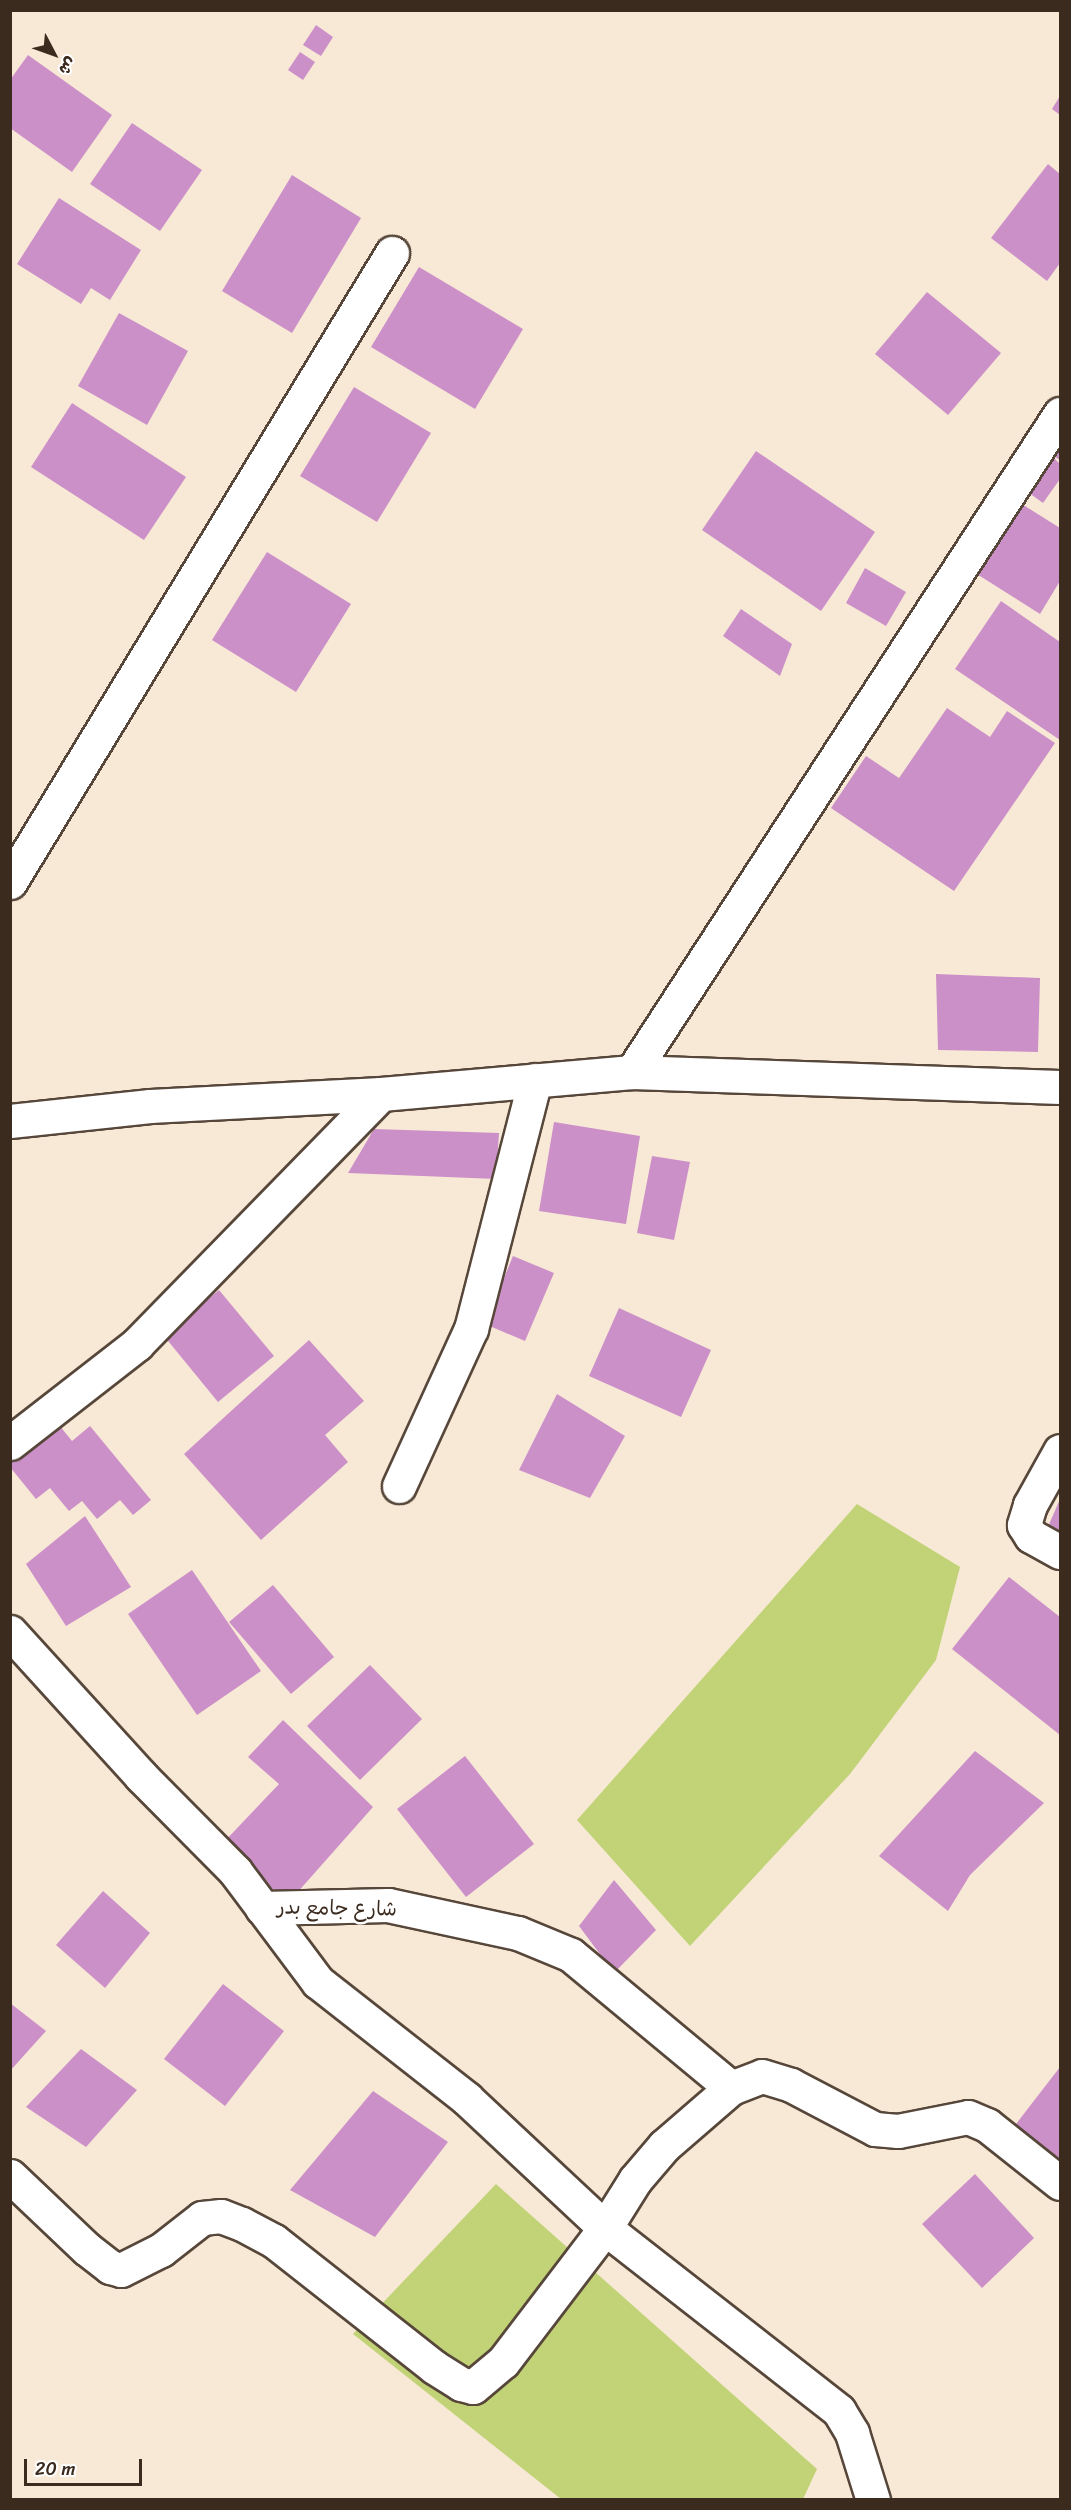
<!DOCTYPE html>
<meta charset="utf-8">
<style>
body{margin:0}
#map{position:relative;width:1071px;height:2510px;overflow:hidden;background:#f8e9d6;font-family:Sriracha,"Playpen Sans Arabic",sans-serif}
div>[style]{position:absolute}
.green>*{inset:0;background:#c1d376}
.building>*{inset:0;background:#cc90c9}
.roads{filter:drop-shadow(2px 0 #57473a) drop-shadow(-2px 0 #57473a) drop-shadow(0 2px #57473a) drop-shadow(0 -2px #57473a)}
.street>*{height:33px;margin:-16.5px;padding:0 16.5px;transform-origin:16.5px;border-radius:16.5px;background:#fff}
.secondary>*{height:33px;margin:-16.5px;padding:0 16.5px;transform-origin:16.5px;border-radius:16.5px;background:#fff}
span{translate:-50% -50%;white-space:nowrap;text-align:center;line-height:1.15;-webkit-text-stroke:5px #fff;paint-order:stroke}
.street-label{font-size:20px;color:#3b2a1e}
.frame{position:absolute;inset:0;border:12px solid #3b2a1e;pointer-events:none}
.north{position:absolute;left:24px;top:24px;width:60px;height:60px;-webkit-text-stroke:4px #fff;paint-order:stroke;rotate:131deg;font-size:16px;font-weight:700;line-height:24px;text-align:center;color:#3b2a1e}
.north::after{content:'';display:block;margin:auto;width:21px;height:27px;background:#3b2a1e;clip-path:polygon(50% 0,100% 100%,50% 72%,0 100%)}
.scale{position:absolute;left:24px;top:2459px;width:118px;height:27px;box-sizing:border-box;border:3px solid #3b2a1e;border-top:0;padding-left:8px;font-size:18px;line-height:21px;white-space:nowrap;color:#3b2a1e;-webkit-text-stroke:4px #fff;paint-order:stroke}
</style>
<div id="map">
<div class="green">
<div style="clip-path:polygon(857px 1504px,960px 1567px,936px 1660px,850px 1774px,690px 1946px,577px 1820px)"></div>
<div style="clip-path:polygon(496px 2184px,817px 2469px,803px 2499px,561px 2499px,353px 2334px)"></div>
</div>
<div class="building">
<div style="clip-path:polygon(316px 25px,333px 37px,321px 56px,303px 45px)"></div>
<div style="clip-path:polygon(300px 52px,315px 62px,303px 80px,288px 70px)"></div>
<div style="clip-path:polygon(28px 55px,112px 115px,72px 172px,10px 128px,10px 80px)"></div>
<div style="clip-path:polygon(1060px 96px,1060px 115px,1052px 109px)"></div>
<div style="clip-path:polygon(132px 123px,202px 170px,160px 231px,90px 184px)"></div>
<div style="clip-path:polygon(1048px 164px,1060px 174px,1060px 263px,1047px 281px,991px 238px)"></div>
<div style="clip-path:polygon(292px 175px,361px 218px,292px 333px,222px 291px)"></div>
<div style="clip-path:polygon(59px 198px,141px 250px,110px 300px,91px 288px,81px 304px,17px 264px)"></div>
<div style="clip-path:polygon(419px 267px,523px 329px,475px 409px,371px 347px)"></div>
<div style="clip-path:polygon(927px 292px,1001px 353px,948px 415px,875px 354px)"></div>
<div style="clip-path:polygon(119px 313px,188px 351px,147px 425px,78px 386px)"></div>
<div style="clip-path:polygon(354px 387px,431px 433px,377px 522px,300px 476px)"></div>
<div style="clip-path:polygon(72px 403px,186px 477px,144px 540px,31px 467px)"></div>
<div style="clip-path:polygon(1060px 437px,1060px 460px,1050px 454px,1060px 464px,1060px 479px,1043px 503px,1022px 488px)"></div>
<div style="clip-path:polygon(756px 451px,875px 532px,821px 611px,702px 530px)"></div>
<div style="clip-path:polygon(1017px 501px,1060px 528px,1060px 581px,1040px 614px,972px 571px)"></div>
<div style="clip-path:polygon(267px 552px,351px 604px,296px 692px,212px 640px)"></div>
<div style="clip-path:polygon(865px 568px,906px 592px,886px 626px,846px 603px)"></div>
<div style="clip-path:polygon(1001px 601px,1060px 642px,1060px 740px,955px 669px)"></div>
<div style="clip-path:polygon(741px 609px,792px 644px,780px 676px,723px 636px)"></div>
<div style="clip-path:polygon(947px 708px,990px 737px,1007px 711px,1055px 743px,954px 891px,831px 808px,866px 756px,899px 778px)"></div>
<div style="clip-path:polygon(936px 974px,1040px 978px,1038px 1052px,938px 1050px)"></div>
<div style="clip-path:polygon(554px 1122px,640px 1136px,626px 1224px,539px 1211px)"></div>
<div style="clip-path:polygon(374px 1129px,499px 1133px,496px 1179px,348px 1173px)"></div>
<div style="clip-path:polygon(652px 1156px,690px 1162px,674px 1240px,637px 1233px)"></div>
<div style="clip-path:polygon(513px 1256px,554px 1273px,525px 1341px,485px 1324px)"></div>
<div style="clip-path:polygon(219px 1290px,274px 1356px,218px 1402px,164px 1336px)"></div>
<div style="clip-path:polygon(619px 1308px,711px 1350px,681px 1417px,589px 1376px)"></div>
<div style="clip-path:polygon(309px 1340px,364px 1401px,325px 1435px,348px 1462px,261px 1540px,184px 1454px)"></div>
<div style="clip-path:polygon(557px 1394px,625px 1436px,590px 1498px,519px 1470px)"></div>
<div style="clip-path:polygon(55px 1420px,72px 1441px,90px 1426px,151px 1500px,133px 1515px,120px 1500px,97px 1519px,82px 1501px,69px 1511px,50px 1488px,36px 1499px,10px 1467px,10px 1457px)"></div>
<div style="clip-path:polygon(1060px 1499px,1060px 1534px,1047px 1529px)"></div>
<div style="clip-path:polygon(85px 1516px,131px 1587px,66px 1626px,26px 1564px)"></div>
<div style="clip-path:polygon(192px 1570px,261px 1671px,197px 1715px,128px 1614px)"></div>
<div style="clip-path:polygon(1009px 1577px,1060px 1617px,1060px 1735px,952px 1649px)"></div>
<div style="clip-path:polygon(273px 1585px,334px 1657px,291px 1694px,229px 1622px)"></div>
<div style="clip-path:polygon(370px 1665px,422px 1719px,360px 1780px,307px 1726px)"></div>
<div style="clip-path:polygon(283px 1720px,373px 1807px,288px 1903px,223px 1843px,279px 1784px,248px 1757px)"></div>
<div style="clip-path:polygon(975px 1751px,1044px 1803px,970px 1875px,948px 1911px,879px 1856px)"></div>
<div style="clip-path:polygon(465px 1756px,534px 1844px,466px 1897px,397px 1809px)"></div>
<div style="clip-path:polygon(614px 1880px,656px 1930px,614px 1973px,579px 1926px)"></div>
<div style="clip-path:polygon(103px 1891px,150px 1933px,105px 1988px,56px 1945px)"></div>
<div style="clip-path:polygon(223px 1984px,284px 2031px,225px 2106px,164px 2059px)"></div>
<div style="clip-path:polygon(10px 2003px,46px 2031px,10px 2071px)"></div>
<div style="clip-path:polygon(81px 2049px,137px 2090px,86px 2147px,26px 2107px)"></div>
<div style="clip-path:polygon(1060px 2067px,1060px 2166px,1013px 2128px)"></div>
<div style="clip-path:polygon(373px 2091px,448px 2142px,375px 2237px,290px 2190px)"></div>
<div style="clip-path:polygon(975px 2174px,1034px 2238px,982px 2288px,922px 2224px)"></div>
</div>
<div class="roads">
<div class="street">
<div style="left:10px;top:882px;width:736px;rotate:-58.73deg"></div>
<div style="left:632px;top:1072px;width:785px;rotate:-56.96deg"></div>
<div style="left:1060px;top:1451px;width:62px;rotate:119.1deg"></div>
<div style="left:1030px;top:1505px;width:21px;rotate:107deg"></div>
<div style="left:1024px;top:1525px;width:13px;rotate:58deg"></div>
<div style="left:1031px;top:1536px;width:33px;rotate:29deg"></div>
<div style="left:399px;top:1486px;width:173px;rotate:-65.4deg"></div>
<div style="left:471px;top:1329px;width:257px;rotate:-75.6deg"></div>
<div style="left:10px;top:1632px;width:195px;rotate:47.7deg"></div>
<div style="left:141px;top:1776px;width:134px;rotate:45.3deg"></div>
<div style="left:235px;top:1871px;width:139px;rotate:53.2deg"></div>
<div style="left:318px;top:1982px;width:189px;rotate:38.1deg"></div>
<div style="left:467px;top:2099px;width:189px;rotate:43.1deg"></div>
<div style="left:605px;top:2228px;width:297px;rotate:38deg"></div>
<div style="left:839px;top:2411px;width:26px;rotate:59deg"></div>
<div style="left:852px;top:2433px;width:70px;rotate:72.6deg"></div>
<div style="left:262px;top:1908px;width:126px;rotate:-1.4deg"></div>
<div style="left:388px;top:1905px;width:133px;rotate:12.2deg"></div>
<div style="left:518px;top:1933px;width:57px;rotate:22.5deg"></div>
<div style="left:571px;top:1955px;width:208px;rotate:39.7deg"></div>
<div style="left:10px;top:2176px;width:106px;rotate:43.5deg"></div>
<div style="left:87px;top:2249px;width:29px;rotate:38deg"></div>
<div style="left:110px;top:2267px;width:11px;rotate:15deg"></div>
<div style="left:121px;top:2270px;width:45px;rotate:-26.6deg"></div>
<div style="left:161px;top:2250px;width:52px;rotate:-38deg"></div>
<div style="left:202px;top:2218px;width:19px;rotate:-6deg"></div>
<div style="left:221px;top:2216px;width:22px;rotate:21deg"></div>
<div style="left:242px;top:2224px;width:36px;rotate:28deg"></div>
<div style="left:274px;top:2241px;width:204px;rotate:38.2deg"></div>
<div style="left:434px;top:2367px;width:32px;rotate:32deg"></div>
<div style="left:461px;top:2384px;width:12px;rotate:14deg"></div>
<div style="left:473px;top:2387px;width:39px;rotate:-40deg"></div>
<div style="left:503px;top:2362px;width:168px;rotate:-52.7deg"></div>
<div style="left:605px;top:2228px;width:57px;rotate:-58deg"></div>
<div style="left:635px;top:2180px;width:45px;rotate:-49.5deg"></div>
<div style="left:664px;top:2146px;width:89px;rotate:-40.9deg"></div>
<div style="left:731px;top:2088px;width:33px;rotate:-21deg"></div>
<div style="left:762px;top:2076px;width:30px;rotate:17deg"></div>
<div style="left:791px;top:2085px;width:95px;rotate:27.6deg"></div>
<div style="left:875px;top:2129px;width:23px;rotate:5deg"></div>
<div style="left:898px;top:2131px;width:71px;rotate:-11.3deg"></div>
<div style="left:968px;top:2117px;width:21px;rotate:23deg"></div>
<div style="left:987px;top:2125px;width:93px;rotate:38.5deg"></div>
</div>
<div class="secondary">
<div style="left:10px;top:1121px;width:141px;rotate:-6.1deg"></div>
<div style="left:150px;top:1106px;width:231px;rotate:-3deg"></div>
<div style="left:381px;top:1094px;width:252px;rotate:-5deg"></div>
<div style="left:632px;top:1072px;width:428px;rotate:2deg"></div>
<div style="left:10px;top:1443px;width:161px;rotate:-37.9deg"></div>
<div style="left:137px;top:1344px;width:349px;rotate:-45.7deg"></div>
</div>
</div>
<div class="street-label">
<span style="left:337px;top:1908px;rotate:1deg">شارع جامع بدر</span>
</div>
<div class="frame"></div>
<div class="north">ش</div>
<div class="scale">20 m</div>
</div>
